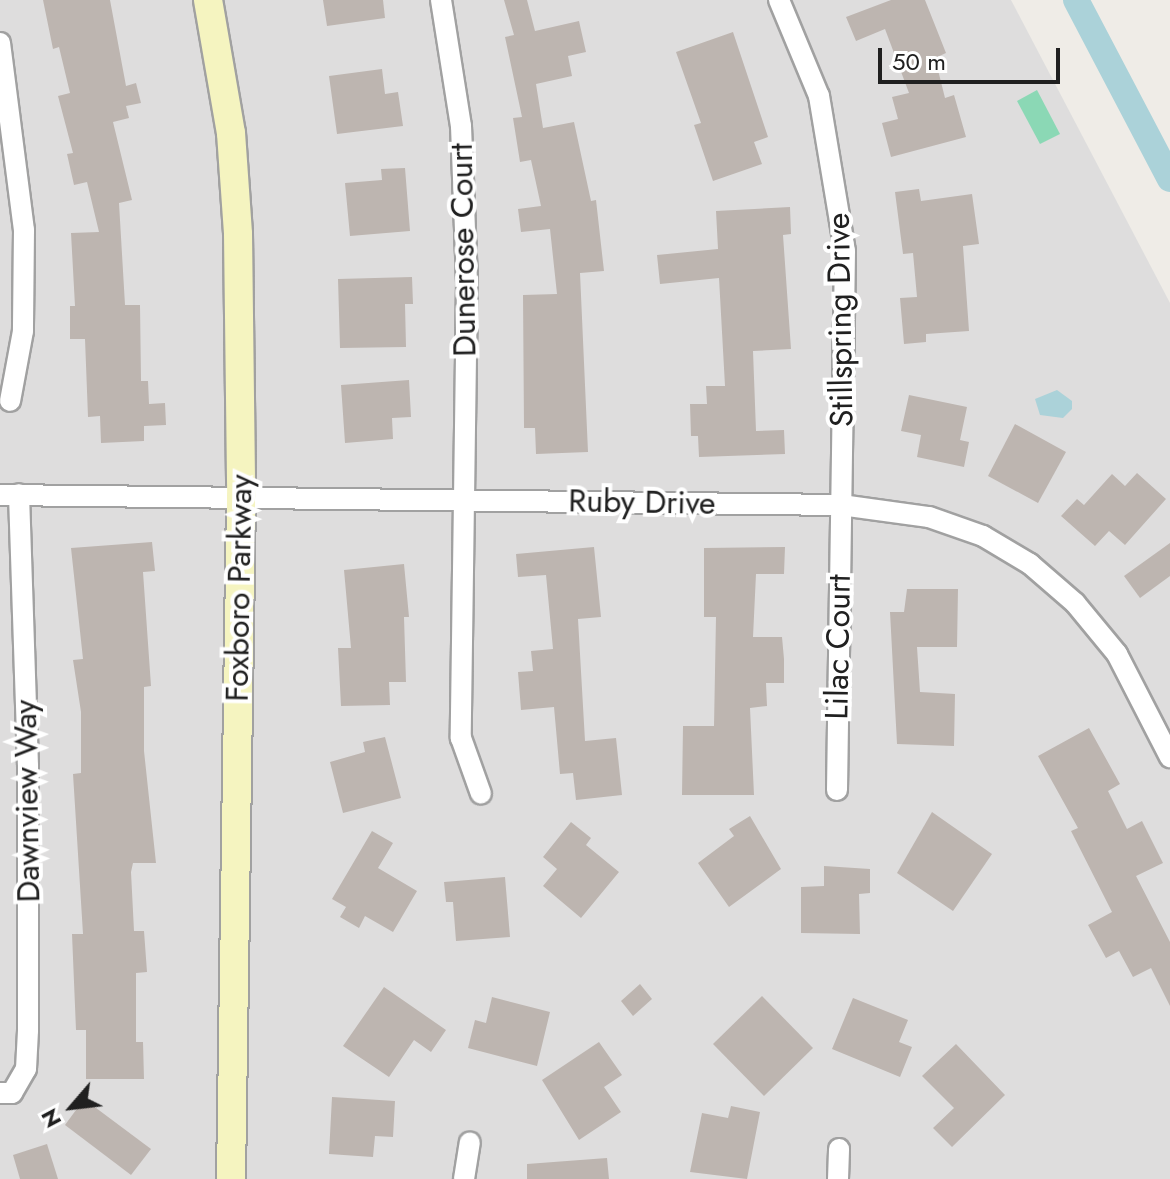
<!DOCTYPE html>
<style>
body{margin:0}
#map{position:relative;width:1170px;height:1179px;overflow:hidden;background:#efece7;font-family:Jost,sans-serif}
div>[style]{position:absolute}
.residential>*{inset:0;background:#dedddd}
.pitch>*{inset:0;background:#8bd8b5}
.water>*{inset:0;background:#abd2d9}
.canal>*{height:26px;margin:-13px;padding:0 13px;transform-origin:13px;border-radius:13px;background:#abd2d9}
.building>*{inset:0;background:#bdb5b0}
.roads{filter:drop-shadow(2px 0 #a1a1a1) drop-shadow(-2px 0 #a1a1a1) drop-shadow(0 2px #a1a1a1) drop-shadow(0 -2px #a1a1a1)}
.minor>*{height:20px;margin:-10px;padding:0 10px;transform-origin:10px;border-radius:10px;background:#fff}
.secondary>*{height:28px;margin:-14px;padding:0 14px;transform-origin:14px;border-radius:14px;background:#f5f4c0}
span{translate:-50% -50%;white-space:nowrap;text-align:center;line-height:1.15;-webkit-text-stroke:8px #fff;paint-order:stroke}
.street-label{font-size:32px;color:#202020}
.north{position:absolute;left:32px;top:1067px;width:80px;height:80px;-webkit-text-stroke:6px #fff;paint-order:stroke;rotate:242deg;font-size:22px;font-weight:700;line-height:32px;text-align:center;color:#202020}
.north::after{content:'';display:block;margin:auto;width:28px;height:36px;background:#202020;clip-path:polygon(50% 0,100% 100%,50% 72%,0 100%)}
.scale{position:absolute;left:878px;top:48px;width:182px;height:36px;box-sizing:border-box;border:4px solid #202020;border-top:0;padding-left:10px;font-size:24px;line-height:28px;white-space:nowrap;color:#202020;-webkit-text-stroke:6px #fff;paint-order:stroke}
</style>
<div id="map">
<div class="residential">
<div style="clip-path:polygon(0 0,1011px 0,1170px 303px,1170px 1179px,0 1179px)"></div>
</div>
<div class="pitch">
<div style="clip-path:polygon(1037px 90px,1060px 134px,1040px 144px,1017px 101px)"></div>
</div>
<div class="water">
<div style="clip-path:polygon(1057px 390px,1072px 401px,1072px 409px,1063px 418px,1040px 415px,1035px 399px)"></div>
</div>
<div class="canal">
<div style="left:1076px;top:0;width:202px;rotate:62.3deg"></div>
</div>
<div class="building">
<div style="clip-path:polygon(43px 0,110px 0,126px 86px,136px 83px,141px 103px,126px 106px,129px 118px,113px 122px,132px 200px,119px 203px,125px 305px,140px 305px,141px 381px,148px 381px,149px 404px,165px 403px,166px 425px,144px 426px,144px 441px,101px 443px,100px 416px,88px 417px,85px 339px,70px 339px,70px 306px,75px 306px,71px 233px,99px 232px,87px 182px,74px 185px,67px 154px,73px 153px,58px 96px,70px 93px,59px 47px,53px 49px)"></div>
<div style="clip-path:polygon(323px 0,383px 0,385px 18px,327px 26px)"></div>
<div style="clip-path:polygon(504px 0,527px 0,535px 31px,579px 21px,586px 52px,568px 56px,572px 76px,536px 84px,543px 128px,574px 122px,591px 201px,596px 200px,604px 271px,580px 273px,588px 452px,536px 454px,535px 428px,524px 428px,523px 295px,557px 294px,550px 229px,521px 232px,518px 209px,541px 206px,531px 160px,520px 162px,513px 118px,522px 117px,505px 37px,514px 35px)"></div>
<div style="clip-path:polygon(891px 0,925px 0,946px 53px,935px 58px,945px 98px,954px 95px,966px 137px,891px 157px,882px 123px,898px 119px,892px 97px,909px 93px,885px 29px,856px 41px,846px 17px)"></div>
<div style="clip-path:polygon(733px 32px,768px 137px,754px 142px,762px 164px,713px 181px,694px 125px,701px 123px,676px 52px)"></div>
<div style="clip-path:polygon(382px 69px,385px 94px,398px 92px,403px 126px,337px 134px,329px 76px)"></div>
<div style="clip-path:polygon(405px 168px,410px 231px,350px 236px,345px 183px,382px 180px,381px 169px)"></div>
<div style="clip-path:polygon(919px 189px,921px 201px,972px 194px,979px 244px,963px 246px,969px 331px,926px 334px,926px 342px,904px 344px,900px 298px,917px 297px,913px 253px,903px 254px,895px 192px)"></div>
<div style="clip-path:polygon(790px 207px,791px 234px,783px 235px,791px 349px,753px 351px,756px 431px,784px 430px,785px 454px,699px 457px,698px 436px,691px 436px,690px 404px,707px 404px,706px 386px,725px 386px,719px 278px,660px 284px,657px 255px,718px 249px,716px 211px)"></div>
<div style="clip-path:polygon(412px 277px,413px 304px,405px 304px,406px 347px,340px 348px,338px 279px)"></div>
<div style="clip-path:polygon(409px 380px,411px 417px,392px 418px,393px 439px,345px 443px,341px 385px)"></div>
<div style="clip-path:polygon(909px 395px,967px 407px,960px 440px,969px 442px,964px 467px,917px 457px,921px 435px,901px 431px)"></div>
<div style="clip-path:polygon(1015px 424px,1066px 452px,1038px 503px,988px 476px)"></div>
<div style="clip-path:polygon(1137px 473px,1166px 499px,1125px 545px,1109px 531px,1095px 546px,1061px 516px,1077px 499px,1084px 505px,1112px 474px,1125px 486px)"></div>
<div style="clip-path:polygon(152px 542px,155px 571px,143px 572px,151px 686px,144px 687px,144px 751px,156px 863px,133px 863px,131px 872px,134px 931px,144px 931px,147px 972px,136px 973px,136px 1042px,143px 1042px,144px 1079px,86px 1079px,86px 1030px,76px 1030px,72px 934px,83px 934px,73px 774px,81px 773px,81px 712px,73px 660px,83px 659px,71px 548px)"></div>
<div style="clip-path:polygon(1170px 543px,1170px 576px,1140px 598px,1124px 576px)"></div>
<div style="clip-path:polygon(594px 547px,601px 617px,578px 619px,585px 741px,616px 738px,622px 795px,576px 800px,573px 773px,560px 774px,554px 707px,521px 710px,518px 672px,533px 671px,531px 651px,553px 649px,546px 575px,518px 577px,516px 554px)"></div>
<div style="clip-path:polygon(785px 547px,784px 574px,756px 574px,753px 637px,782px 637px,784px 659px,784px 683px,766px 683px,767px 706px,750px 708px,754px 795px,682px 795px,683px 726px,714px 726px,716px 617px,704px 617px,704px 548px)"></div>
<div style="clip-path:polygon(404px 564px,409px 617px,404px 617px,406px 682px,389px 682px,390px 705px,341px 706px,338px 648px,351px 648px,344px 570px)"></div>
<div style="clip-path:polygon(907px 589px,958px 589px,957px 647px,917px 647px,920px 692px,955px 694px,954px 746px,897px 744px,890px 612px,904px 612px)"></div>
<div style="clip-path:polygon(1089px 728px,1120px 784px,1108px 791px,1127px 829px,1142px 821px,1163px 863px,1136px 876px,1170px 942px,1170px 1006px,1151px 968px,1133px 977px,1119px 951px,1106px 958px,1088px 925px,1112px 912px,1071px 831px,1078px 828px,1038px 756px)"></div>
<div style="clip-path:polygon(385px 737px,401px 798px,343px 813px,330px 762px,365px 752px,363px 742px)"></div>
<div style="clip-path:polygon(932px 812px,992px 854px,953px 911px,897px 873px)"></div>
<div style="clip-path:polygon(750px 816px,781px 869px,729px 907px,698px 863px,734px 836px,729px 829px)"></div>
<div style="clip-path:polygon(571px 822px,591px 838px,586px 845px,619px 872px,581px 918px,543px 886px,557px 869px,543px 857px)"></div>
<div style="clip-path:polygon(372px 831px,393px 843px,378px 868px,417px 891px,393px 932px,365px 916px,359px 928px,340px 917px,346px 907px,332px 899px)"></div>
<div style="clip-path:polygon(824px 866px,870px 869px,870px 893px,859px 894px,860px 934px,801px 933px,801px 887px,824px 886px)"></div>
<div style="clip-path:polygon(505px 877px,510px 937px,456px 941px,453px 902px,446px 902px,444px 882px)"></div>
<div style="clip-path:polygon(640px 984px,652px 999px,633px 1016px,621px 1001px)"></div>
<div style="clip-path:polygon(384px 987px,446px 1030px,431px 1052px,414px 1040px,389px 1077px,343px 1046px)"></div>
<div style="clip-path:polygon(762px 996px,813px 1048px,764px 1096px,713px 1044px)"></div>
<div style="clip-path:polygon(492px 997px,550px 1012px,537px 1066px,468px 1048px,475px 1020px,486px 1023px)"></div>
<div style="clip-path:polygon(853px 998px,908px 1020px,899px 1042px,912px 1047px,900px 1077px,832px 1049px)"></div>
<div style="clip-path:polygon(599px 1042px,622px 1075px,604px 1087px,621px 1112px,579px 1140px,542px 1080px)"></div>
<div style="clip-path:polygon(956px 1044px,1005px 1095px,952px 1147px,933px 1128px,954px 1108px,922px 1076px)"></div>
<div style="clip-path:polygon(332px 1097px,395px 1101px,393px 1137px,375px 1136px,373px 1157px,329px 1154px)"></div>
<div style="clip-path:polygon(84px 1099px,151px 1149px,131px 1175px,65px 1125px)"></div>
<div style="clip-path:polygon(731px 1106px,760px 1112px,747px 1179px,690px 1172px,702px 1113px,728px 1118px)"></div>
<div style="clip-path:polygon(47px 1144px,58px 1179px,20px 1179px,13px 1155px)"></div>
<div style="clip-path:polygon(607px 1158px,609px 1179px,527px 1179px,527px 1164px)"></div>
</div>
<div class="roads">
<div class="minor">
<div style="left:441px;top:0;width:128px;rotate:81deg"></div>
<div style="left:461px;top:126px;width:158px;rotate:87.8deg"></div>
<div style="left:467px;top:284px;width:454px;rotate:90.8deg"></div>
<div style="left:461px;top:738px;width:59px;rotate:70.3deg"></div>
<div style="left:779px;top:0;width:104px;rotate:67.4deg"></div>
<div style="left:819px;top:96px;width:157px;rotate:80.5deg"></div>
<div style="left:845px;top:251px;width:539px;rotate:90.85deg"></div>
<div style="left:0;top:43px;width:189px;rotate:82.7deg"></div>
<div style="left:24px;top:230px;width:101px;rotate:90.6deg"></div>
<div style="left:23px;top:331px;width:71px;rotate:100.5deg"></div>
<div style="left:0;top:495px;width:841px;rotate:0.68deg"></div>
<div style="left:841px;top:505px;width:89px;rotate:7.8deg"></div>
<div style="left:929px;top:517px;width:57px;rotate:19.4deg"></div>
<div style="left:983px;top:536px;width:55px;rotate:30.8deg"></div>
<div style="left:1030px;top:564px;width:60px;rotate:40.9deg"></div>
<div style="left:1075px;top:603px;width:66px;rotate:50.5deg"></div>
<div style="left:1117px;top:654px;width:116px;rotate:62.8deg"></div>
<div style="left:0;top:1093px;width:12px"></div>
<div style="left:12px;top:1093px;width:28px;rotate:-60deg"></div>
<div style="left:26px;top:1069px;width:39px;rotate:-87deg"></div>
<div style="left:28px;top:1030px;width:264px;rotate:-90deg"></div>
<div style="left:28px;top:766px;width:272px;rotate:-91.9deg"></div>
<div style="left:464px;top:1179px;width:37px;rotate:-81deg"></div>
<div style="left:838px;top:1179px;width:30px;rotate:-88deg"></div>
</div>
<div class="secondary">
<div style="left:208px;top:0;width:135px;rotate:80.2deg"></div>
<div style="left:231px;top:133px;width:101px;rotate:86deg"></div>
<div style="left:238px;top:234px;width:263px;rotate:89.3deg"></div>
<div style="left:241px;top:497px;width:682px;rotate:90.84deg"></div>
</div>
</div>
<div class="street-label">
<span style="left:463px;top:250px;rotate:-91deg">Dunerose Court</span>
<span style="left:840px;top:320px;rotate:-91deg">Stillspring Drive</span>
<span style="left:642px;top:502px;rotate:1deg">Ruby Drive</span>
<span style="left:239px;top:588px;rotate:-89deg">Foxboro Parkway</span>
<span style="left:838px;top:647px;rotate:-89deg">Lilac Court</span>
<span style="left:27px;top:801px;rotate:-91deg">Dawnview Way</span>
</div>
<div class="north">N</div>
<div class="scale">50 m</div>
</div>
